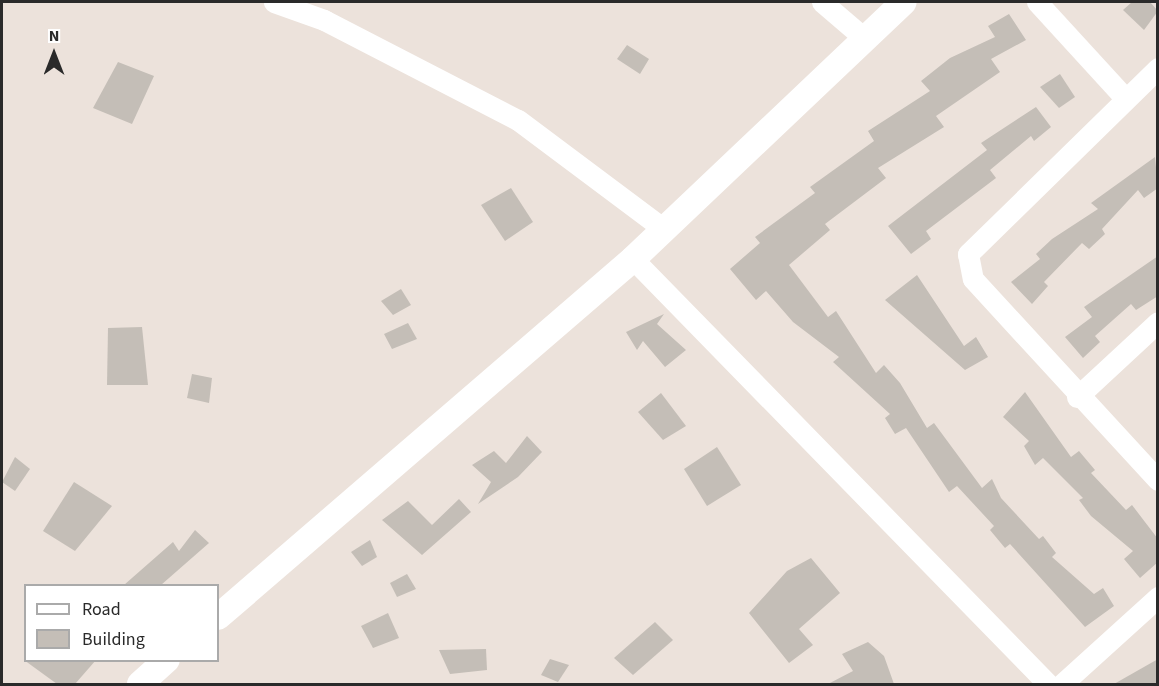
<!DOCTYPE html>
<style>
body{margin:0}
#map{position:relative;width:1159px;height:686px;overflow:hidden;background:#ece2db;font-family:"Source Sans 3",sans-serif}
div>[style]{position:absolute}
.building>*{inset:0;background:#c4beb7}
.minor>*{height:21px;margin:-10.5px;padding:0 10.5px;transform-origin:10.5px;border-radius:10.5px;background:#fff}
.tertiary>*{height:26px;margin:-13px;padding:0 13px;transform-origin:13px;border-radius:13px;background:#fff}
span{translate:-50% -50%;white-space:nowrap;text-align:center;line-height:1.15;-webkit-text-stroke:5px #fff;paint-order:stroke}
.frame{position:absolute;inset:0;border:3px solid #2a2a2a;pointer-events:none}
.legend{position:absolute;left:24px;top:584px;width:195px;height:78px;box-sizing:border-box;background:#fff;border:2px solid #aaa;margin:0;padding:8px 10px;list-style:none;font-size:18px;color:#2a2a2a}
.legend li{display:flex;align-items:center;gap:12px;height:30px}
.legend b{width:30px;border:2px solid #aaa}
.north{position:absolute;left:24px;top:24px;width:60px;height:60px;-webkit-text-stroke:4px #fff;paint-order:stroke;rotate:0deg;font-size:16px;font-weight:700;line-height:24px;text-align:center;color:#2a2a2a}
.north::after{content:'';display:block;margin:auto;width:21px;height:27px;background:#2a2a2a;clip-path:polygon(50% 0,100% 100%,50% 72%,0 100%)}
</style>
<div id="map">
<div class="building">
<div style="clip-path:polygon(1132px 2px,1150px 2px,1158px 11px,1144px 30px,1123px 10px)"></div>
<div style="clip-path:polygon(1009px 14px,1026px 40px,991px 59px,1000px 72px,936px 116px,944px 127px,878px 168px,886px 178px,825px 224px,830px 230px,789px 265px,828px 317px,836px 311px,876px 373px,884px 365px,900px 383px,927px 428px,934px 423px,982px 488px,992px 479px,1001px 498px,1039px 539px,1043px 536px,1056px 553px,1052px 557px,1094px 594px,1103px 588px,1114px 606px,1085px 627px,1010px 544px,1005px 548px,990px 530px,994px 526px,957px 486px,949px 492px,906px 428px,895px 434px,885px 418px,890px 414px,833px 362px,839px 357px,793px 322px,766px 291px,756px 300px,730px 269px,760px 243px,755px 237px,815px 193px,810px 187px,874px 141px,868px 131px,930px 91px,921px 81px,950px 58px,995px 37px,988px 26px)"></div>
<div style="clip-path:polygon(627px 45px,649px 59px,640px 74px,617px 59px)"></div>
<div style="clip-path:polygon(118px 62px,154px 76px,132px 124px,93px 108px)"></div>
<div style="clip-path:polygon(1060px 74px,1075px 97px,1059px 108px,1040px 87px)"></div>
<div style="clip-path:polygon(1036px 107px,1051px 127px,1034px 141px,1031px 136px,990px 170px,996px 178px,926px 231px,931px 239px,911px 254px,888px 226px,987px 150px,981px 143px)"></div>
<div style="clip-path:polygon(1155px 157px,1158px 188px,1144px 198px,1138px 190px,1102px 229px,1105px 234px,1089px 249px,1082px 243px,1044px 282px,1048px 286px,1032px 304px,1011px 282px,1040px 259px,1036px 254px,1052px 239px,1098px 209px,1091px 203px)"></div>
<div style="clip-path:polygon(511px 188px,533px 222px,505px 241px,481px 205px)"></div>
<div style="clip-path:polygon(1158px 256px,1158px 296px,1136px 310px,1131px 304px,1095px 336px,1100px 342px,1083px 358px,1065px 337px,1092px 317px,1084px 307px)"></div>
<div style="clip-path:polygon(917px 275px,964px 346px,976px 337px,988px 357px,965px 370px,885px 300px)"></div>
<div style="clip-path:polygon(401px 289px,411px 305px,393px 315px,381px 301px)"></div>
<div style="clip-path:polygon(664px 314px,657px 324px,686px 350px,665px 367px,643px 341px,637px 350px,626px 332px)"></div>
<div style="clip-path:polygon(408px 323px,417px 339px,392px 349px,384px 334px)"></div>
<div style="clip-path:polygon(142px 327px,148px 385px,107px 385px,108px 328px)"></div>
<div style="clip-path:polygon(192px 374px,212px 378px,209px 403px,187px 398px)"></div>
<div style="clip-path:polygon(1025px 392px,1071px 457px,1079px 451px,1095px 470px,1091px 473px,1126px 510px,1132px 505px,1158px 539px,1158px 562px,1140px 578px,1124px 559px,1133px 551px,1091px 516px,1079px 500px,1083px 498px,1043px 458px,1035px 465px,1024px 446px,1029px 441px,1003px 417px)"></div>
<div style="clip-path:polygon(661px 393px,686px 426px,663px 440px,638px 412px)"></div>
<div style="clip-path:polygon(527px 436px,542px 452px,518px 477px,478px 504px,491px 482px,472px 465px,494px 451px,506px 463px)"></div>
<div style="clip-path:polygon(717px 447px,741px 485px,707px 506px,684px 469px)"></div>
<div style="clip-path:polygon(15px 457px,30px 469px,15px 491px,2px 482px)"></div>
<div style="clip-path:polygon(74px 482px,112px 506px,75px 551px,43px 531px)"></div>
<div style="clip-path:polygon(459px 499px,471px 512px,422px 555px,382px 520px,408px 501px,432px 525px)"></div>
<div style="clip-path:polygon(195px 530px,209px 543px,161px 585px,124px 585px,173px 542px,179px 551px)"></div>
<div style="clip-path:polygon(370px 540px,377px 557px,362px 566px,351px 552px)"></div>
<div style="clip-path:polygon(811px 558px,840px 593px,799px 629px,813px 645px,789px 663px,749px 613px,787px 571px)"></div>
<div style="clip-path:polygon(407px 574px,416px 589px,397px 597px,390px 583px)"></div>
<div style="clip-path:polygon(388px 613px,399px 638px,373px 648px,361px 626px)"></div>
<div style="clip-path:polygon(655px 622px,673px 640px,633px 675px,614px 658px)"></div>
<div style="clip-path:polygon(868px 642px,884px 656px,894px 684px,828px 684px,853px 671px,842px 654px)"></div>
<div style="clip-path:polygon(486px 649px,487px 670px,450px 674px,439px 650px)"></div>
<div style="clip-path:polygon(550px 659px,569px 665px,558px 682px,541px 675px)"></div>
<div style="clip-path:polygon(1158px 659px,1158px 684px,1114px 684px)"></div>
<div style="clip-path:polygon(24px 660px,96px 660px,75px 684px,57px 684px)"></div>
</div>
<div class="minor">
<div style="left:274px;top:2px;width:53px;rotate:19.8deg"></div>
<div style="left:324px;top:20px;width:218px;rotate:27.3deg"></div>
<div style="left:518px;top:120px;width:179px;rotate:36.8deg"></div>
<div style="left:822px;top:2px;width:55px;rotate:40.6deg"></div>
<div style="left:1037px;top:2px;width:130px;rotate:47.5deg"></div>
<div style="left:1158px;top:68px;width:266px;rotate:135.6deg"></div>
<div style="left:968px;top:254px;width:25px;rotate:79deg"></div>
<div style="left:973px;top:279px;width:273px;rotate:47.4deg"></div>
<div style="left:633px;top:259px;width:594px;rotate:45.68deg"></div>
<div style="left:1077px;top:397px;width:110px;rotate:-42.8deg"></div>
<div style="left:1062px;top:684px;width:130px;rotate:-42.2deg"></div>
</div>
<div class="tertiary">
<div style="left:218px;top:617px;width:548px;rotate:-40.78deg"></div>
<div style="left:633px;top:259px;width:373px;rotate:-43.5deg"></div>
<div style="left:140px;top:684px;width:36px;rotate:-42deg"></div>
</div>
<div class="frame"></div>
<ul class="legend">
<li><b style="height:8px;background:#fff"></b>Road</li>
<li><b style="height:16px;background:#c4beb7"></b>Building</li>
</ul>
<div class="north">N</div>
</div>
